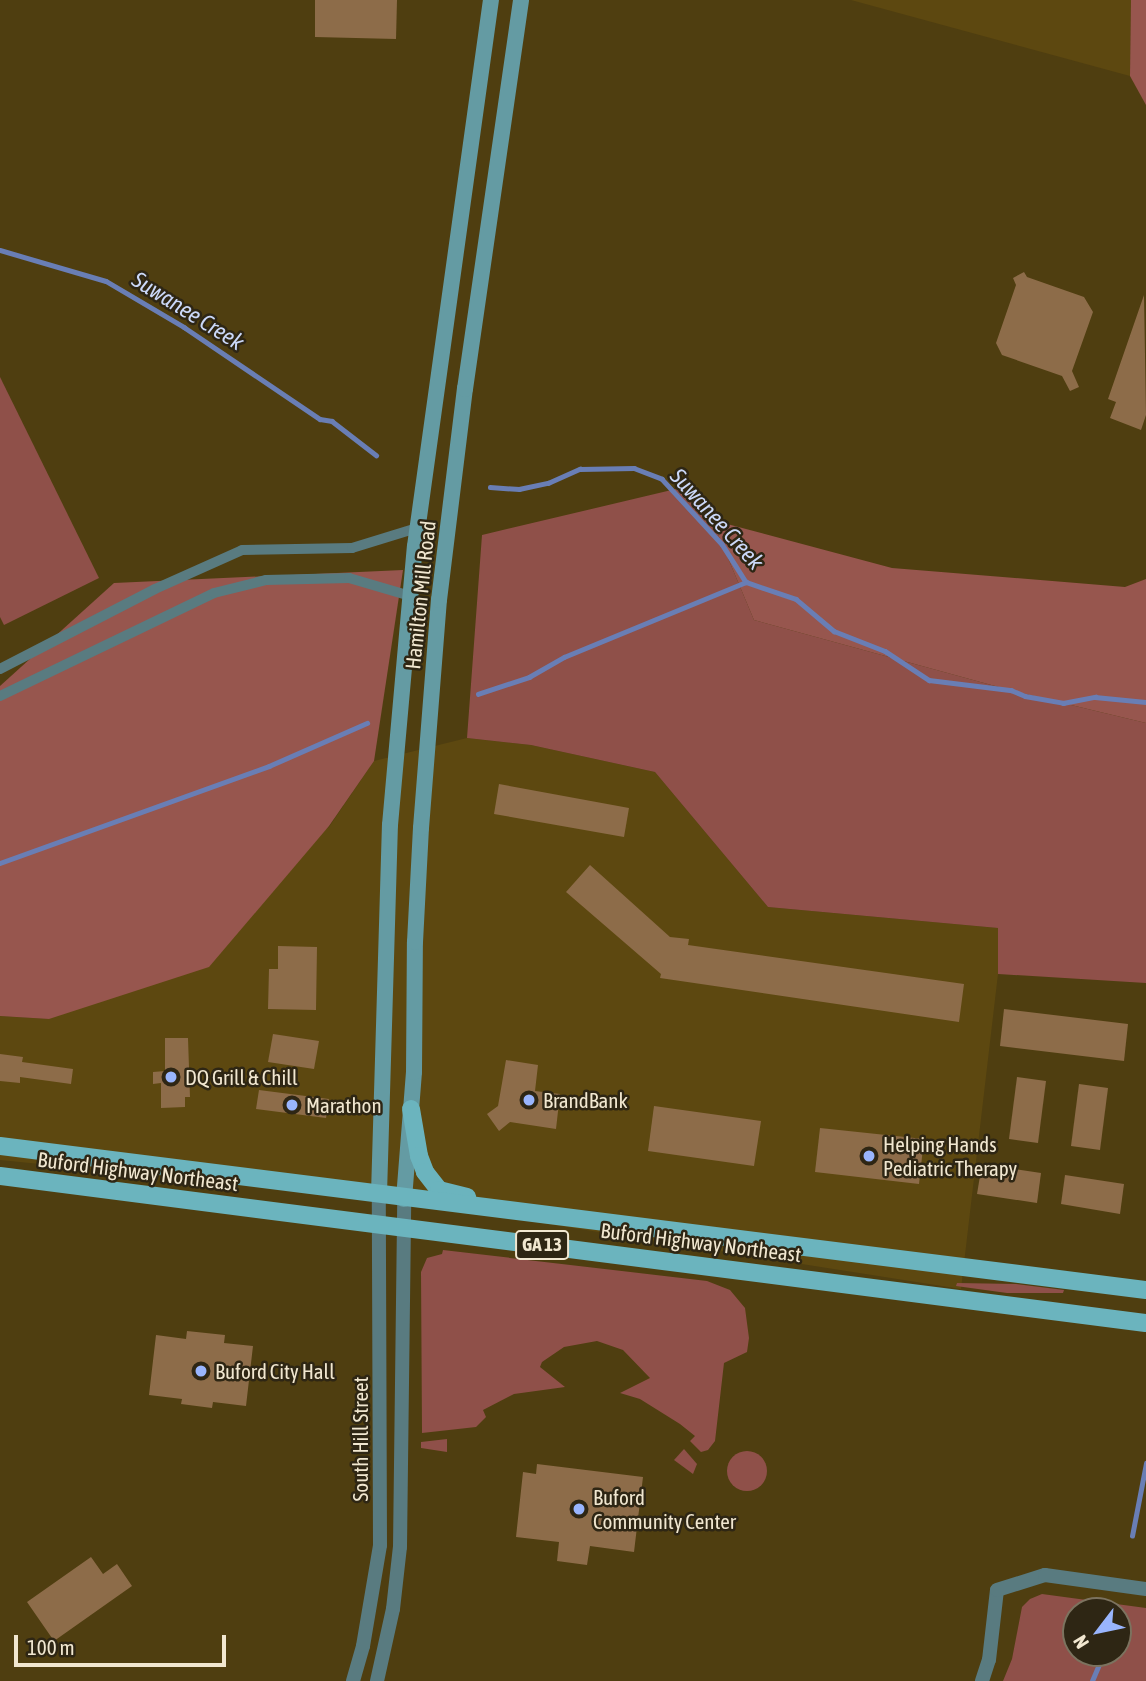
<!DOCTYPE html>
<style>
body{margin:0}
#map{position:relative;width:1146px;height:1681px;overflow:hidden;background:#4f3e10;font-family:"Asap Condensed",sans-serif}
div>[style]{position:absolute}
.built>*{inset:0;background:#5d4810}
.green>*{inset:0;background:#8f5049}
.round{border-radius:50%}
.forest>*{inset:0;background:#97564e}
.stream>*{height:4.5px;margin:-2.25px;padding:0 2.25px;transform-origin:2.25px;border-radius:2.25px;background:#697eb5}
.building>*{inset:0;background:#8d6c49}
.minor>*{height:10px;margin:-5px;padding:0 5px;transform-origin:5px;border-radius:5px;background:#597b80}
.tertiary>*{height:14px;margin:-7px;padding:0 7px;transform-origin:7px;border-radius:7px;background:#597b80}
.secondary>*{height:16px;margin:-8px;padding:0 8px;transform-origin:8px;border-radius:8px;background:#649ba3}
.primary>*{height:18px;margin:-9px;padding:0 9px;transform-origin:9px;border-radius:9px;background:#6bb4be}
.dots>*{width:19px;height:19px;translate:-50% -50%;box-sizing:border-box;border:4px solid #2e2614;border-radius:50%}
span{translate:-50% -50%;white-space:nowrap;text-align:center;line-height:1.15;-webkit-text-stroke:5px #2e2614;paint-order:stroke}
.shield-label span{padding:2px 5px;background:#2e2614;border:2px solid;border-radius:5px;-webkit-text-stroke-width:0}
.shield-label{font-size:19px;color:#f1e7d0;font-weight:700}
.street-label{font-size:21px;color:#f1e7d0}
.poi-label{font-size:21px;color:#f1e7d0}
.left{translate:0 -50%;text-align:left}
.water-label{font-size:23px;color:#cbd8f8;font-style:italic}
.north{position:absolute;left:1062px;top:1597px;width:70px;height:70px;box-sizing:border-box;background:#2e2614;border:2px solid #7c735f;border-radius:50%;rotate:238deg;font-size:19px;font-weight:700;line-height:28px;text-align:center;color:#f1e7d0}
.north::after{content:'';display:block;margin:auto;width:24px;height:32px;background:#99b5fd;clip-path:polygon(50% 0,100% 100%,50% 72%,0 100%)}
.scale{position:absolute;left:14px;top:1635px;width:212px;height:32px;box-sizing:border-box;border:4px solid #f1e7d0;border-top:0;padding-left:9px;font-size:21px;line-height:24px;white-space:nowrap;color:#f1e7d0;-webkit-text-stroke:5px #2e2614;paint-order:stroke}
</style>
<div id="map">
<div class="built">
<div style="clip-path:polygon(851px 0,1131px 0,1130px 76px)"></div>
<div style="clip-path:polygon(467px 738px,531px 745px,655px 772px,768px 907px,998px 928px,998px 974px,961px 1289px,388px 1199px,0 1160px,0 1016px,49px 1019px,329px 827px,374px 761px)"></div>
</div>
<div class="green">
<div style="clip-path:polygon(0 377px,99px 578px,4px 625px,0 617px)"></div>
<div style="clip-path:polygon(680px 488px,712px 520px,754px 620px,1017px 692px,1146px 723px,1146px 983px,998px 974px,998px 928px,768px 907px,655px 772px,531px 745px,467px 738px,482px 535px)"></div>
<div style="clip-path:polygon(443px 1250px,707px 1281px,730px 1290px,745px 1308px,749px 1338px,747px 1352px,724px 1363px,715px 1441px,708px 1450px,701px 1452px,690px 1441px,695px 1436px,680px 1424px,640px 1399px,620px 1393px,650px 1378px,623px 1350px,597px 1341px,564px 1347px,542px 1362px,540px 1367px,565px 1387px,514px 1394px,483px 1410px,486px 1417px,476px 1427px,422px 1433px,421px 1272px,427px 1258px,442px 1254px)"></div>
<div style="clip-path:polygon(957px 1283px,1016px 1284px,1064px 1290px,1063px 1293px,1007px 1293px,956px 1286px)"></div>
<div style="clip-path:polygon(447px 1439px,447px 1452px,421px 1448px,421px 1442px)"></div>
<div style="clip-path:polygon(684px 1449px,697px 1464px,693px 1474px,674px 1460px)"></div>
<div class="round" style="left:727px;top:1451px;width:40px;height:40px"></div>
<div style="clip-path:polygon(evenodd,1042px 1594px,1146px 1608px,1146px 1681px,1003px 1681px,1012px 1659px,1022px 1607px,1030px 1599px,1042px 1594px,1076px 1611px,1118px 1611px,1118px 1653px,1076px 1653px,1076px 1611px)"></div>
</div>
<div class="forest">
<div style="clip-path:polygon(1131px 0,1146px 0,1146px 105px,1130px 76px)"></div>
<div style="clip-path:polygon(712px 520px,892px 568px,1125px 587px,1146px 579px,1146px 723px,1017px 692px,754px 620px)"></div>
<div style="clip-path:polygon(403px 570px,374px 761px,329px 826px,209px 967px,49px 1019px,0 1016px,0 686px,114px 583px)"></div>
</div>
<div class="stream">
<div style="left:0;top:250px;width:110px;rotate:16.3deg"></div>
<div style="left:106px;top:281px;width:91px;rotate:30.5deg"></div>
<div style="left:184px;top:327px;width:164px;rotate:34.1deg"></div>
<div style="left:320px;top:419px;width:12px;rotate:9deg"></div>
<div style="left:332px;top:421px;width:56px;rotate:37.7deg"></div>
<div style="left:490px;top:487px;width:29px;rotate:4deg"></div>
<div style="left:519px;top:489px;width:30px;rotate:-12deg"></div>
<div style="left:548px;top:483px;width:35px;rotate:-24deg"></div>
<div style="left:580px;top:469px;width:54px;rotate:-1.1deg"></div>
<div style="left:634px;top:468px;width:30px;rotate:21deg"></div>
<div style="left:662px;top:479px;width:88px;rotate:47.3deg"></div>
<div style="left:722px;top:544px;width:45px;rotate:57.7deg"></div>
<div style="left:746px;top:582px;width:53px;rotate:18.8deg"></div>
<div style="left:796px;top:599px;width:50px;rotate:40.1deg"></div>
<div style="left:834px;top:631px;width:55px;rotate:21.4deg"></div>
<div style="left:885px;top:651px;width:53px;rotate:33.4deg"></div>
<div style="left:929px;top:680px;width:83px;rotate:7deg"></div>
<div style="left:1011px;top:690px;width:15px;rotate:23deg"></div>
<div style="left:1025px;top:696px;width:39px;rotate:10deg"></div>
<div style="left:1063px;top:703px;width:33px;rotate:-11deg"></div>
<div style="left:1095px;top:697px;width:51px;rotate:5.6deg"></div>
<div style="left:478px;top:694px;width:54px;rotate:-18.4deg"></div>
<div style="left:529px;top:677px;width:40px;rotate:-29.7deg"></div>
<div style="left:564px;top:657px;width:197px;rotate:-22.4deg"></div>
<div style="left:0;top:863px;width:286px;rotate:-19.8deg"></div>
<div style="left:269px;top:766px;width:107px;rotate:-23.7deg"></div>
<div style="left:1132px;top:1536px;width:74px;rotate:-79.1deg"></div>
<div style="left:1092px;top:1681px;width:30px;rotate:-67deg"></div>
</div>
<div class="building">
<div style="clip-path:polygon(315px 0,397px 0,396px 39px,315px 37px)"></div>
<div style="clip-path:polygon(1024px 272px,1027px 277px,1084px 297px,1093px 312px,1072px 371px,1079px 387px,1070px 391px,1062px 376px,1002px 355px,996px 343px,1016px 285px,1013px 278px)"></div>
<div style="clip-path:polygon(1144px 295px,1146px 415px,1141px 430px,1110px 418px,1116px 402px,1108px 399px)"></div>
<div style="clip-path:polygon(499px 784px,629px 808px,624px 837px,494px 814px)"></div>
<div style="clip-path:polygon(590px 865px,670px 937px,689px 939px,688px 945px,964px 984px,959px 1022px,660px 978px,661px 974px,566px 892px)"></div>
<div style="clip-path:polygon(278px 946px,317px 947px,316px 1010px,268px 1009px,269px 969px,278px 969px)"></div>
<div style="clip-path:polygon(1004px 1009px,1128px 1024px,1124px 1061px,1000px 1046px)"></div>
<div style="clip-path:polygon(273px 1034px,319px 1041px,314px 1069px,268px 1062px)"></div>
<div style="clip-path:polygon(165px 1038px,188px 1038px,190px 1097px,185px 1097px,185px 1107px,161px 1108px,161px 1083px,153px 1084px,153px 1072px,165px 1071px)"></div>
<div style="clip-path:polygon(0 1054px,23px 1057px,22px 1062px,73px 1069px,71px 1084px,20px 1077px,20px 1083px,0 1081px)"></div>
<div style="clip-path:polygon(506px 1060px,538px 1065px,535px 1091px,560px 1094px,556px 1129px,510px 1122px,499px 1131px,487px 1114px,498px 1106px)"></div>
<div style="clip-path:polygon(1017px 1077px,1046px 1081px,1038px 1143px,1009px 1139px)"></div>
<div style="clip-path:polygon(1079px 1084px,1108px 1088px,1100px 1150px,1071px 1146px)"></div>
<div style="clip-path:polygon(259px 1090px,329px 1099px,326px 1118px,256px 1109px)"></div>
<div style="clip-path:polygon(654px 1106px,761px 1121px,754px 1166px,648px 1151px)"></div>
<div style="clip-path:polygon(820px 1128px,924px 1139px,919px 1184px,815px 1172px)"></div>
<div style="clip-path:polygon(982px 1164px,1041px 1173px,1037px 1203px,977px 1194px)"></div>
<div style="clip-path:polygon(1065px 1175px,1124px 1184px,1120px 1214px,1061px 1204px)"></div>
<div style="clip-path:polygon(187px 1331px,225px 1335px,224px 1343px,253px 1346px,246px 1406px,213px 1402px,212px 1408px,181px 1404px,182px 1399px,149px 1395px,156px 1335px,186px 1339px)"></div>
<div style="clip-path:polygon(537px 1464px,643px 1477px,634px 1552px,590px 1546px,587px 1565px,557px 1561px,559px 1542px,516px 1537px,523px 1472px,536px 1474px)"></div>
<div style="clip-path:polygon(91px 1557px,103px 1574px,117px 1564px,132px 1586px,54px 1641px,27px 1602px)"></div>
</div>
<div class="minor">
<div style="left:0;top:669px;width:174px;rotate:-27.3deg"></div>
<div style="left:155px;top:589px;width:95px;rotate:-24.1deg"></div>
<div style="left:242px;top:550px;width:110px;rotate:-1deg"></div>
<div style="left:352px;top:548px;width:68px;rotate:-17.1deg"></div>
<div style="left:0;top:696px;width:237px;rotate:-25.7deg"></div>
<div style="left:214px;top:593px;width:54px;rotate:-14deg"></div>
<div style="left:266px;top:580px;width:83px;rotate:-1.4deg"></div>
<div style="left:349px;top:578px;width:64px;rotate:16.4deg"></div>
</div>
<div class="tertiary">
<div style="left:353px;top:1681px;width:36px;rotate:-74deg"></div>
<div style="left:363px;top:1646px;width:102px;rotate:-80.4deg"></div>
<div style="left:380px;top:1545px;width:351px;rotate:-90.2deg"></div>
<div style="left:377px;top:1681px;width:74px;rotate:-77.5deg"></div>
<div style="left:393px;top:1609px;width:62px;rotate:-83.6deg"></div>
<div style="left:400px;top:1547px;width:348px;rotate:-89.3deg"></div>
<div style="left:982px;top:1681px;width:22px;rotate:-72deg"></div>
<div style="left:989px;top:1660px;width:70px;rotate:-83.5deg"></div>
<div style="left:997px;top:1590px;width:50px;rotate:-17.4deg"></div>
<div style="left:1045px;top:1575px;width:102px;rotate:7.9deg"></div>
</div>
<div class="secondary">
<div style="left:379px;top:1194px;width:369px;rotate:-88.3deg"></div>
<div style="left:390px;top:825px;width:280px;rotate:-84.9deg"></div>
<div style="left:415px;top:546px;width:551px;rotate:-82.08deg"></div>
<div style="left:404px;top:1199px;width:127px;rotate:-85.5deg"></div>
<div style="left:414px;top:1072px;width:130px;rotate:-89.6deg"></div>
<div style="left:415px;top:942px;width:114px;rotate:-87deg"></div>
<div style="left:421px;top:828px;width:229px;rotate:-85.5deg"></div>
<div style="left:439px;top:600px;width:213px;rotate:-83deg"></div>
<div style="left:465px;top:389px;width:393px;rotate:-81.8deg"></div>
</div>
<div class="primary">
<div style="left:411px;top:1109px;width:48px;rotate:80.3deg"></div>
<div style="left:419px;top:1156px;width:17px;rotate:69deg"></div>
<div style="left:425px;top:1172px;width:23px;rotate:52deg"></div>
<div style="left:439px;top:1190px;width:29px;rotate:14deg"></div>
<div style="left:0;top:1146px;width:1155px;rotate:7.16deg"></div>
<div style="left:0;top:1176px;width:1155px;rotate:7.31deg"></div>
</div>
<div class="dots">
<div style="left:171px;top:1077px;background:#99b5fd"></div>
<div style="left:529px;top:1100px;background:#99b5fd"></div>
<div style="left:292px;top:1105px;background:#99b5fd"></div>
<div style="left:869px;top:1156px;background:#99b5fd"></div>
<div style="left:201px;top:1371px;background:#99b5fd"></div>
<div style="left:579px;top:1509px;background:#99b5fd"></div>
</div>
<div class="shield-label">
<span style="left:542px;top:1245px">GA 13</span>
</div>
<div class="street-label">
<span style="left:420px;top:595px;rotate:-84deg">Hamilton Mill Road</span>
<span style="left:138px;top:1171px;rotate:7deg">Buford Highway Northeast</span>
<span style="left:701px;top:1242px;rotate:7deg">Buford Highway Northeast</span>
<span style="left:360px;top:1439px;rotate:-90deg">South Hill Street</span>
</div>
<div class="poi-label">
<span class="left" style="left:185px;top:1077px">DQ Grill &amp; Chill</span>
<span class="left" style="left:543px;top:1100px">BrandBank</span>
<span class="left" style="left:306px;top:1105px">Marathon</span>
<span class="left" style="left:883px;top:1156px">Helping Hands<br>Pediatric Therapy</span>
<span class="left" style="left:215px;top:1371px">Buford City Hall</span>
<span class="left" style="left:593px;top:1509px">Buford<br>Community Center</span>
</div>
<div class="water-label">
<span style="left:188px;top:311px;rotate:32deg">Suwanee Creek</span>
<span style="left:717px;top:519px;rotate:48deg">Suwanee Creek</span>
</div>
<div class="north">N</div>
<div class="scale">100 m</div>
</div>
